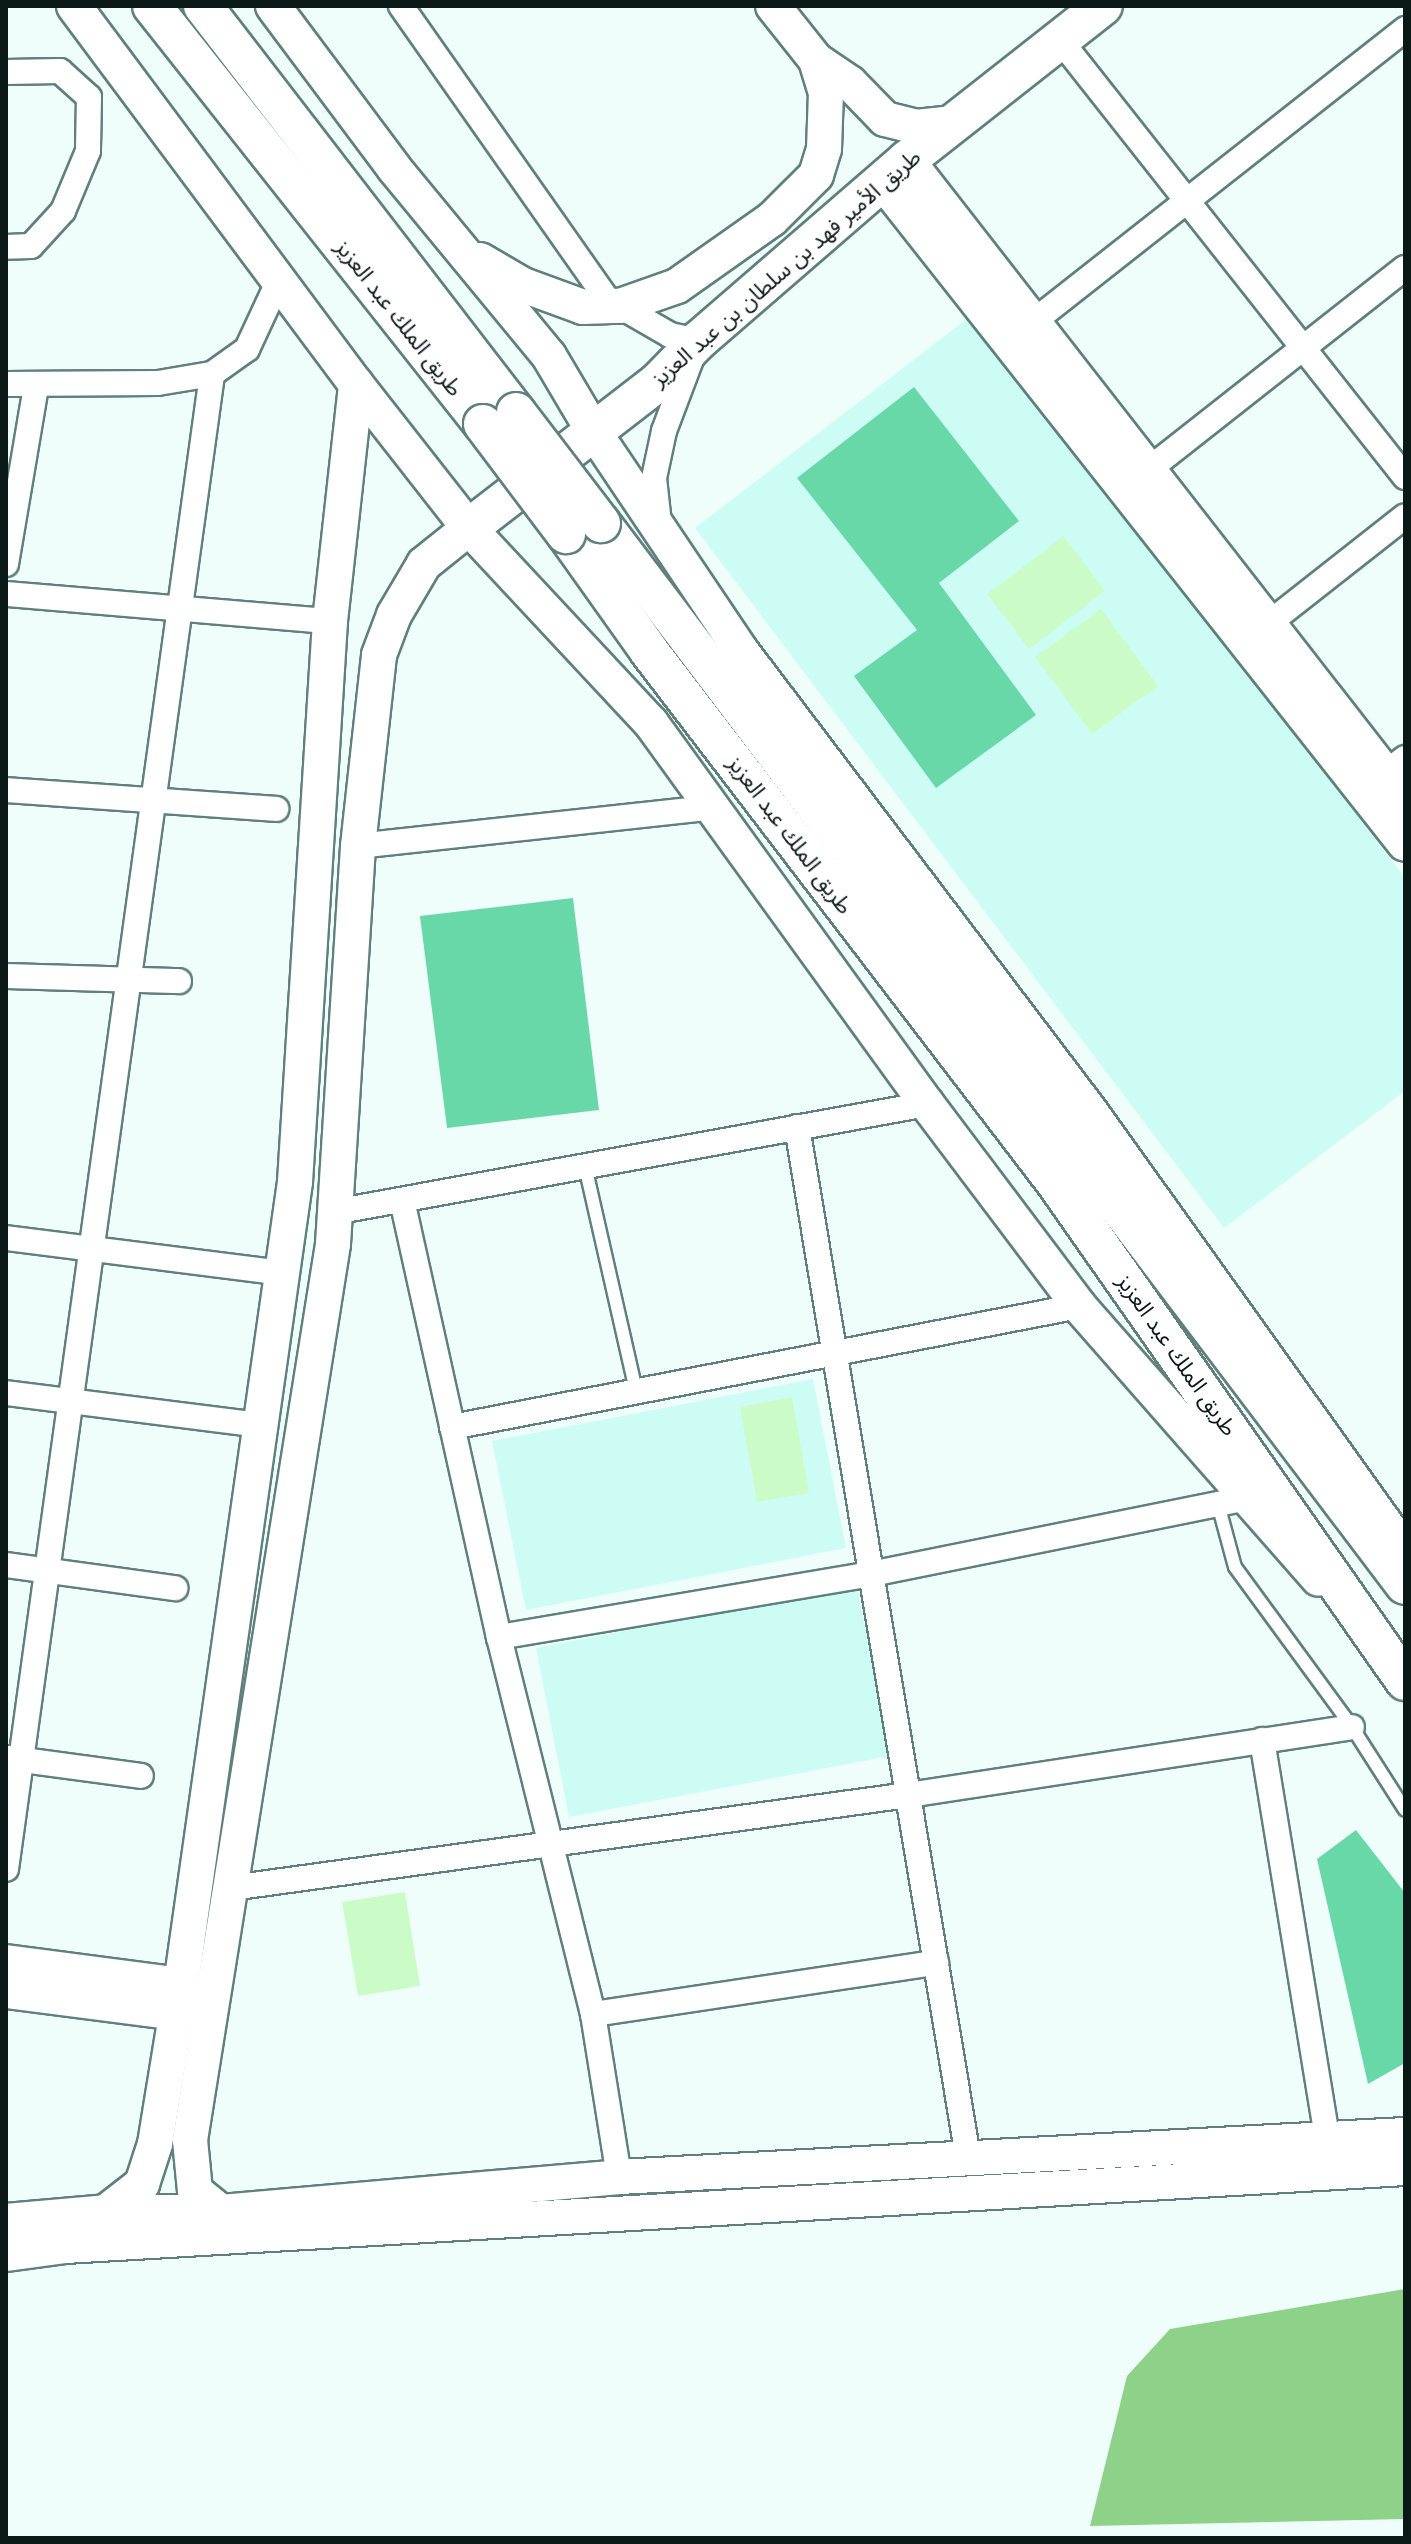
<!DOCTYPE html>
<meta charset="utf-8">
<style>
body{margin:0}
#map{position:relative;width:1411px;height:2544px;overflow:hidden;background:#effefb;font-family:"Fira Sans","Noto Sans Arabic",sans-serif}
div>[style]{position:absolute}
.built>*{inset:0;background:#cdfcf4}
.green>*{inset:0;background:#cbfcc7}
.forest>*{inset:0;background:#8dd288}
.building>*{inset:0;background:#69d8a8}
.roads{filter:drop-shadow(2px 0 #5f807b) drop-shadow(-2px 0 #5f807b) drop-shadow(0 2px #5f807b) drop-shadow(0 -2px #5f807b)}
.lane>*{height:12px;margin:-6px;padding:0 6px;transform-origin:6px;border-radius:6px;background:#fff}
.street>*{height:24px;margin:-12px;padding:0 12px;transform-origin:12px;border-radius:12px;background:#fff}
.secondary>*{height:34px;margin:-17px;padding:0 17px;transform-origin:17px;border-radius:17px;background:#fff}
.primary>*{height:38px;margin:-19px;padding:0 19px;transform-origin:19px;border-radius:19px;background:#fff}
.bridges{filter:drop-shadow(2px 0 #5f807b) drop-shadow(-2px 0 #5f807b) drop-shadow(0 2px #5f807b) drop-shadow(0 -2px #5f807b)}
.primary-bridge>*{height:38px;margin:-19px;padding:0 19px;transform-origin:19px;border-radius:19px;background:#fff}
span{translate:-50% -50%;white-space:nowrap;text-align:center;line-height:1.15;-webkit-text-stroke:6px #fff;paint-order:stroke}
.street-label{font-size:22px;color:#0a1816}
.frame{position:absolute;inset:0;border:8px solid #0a1816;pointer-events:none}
</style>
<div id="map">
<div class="built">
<div style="clip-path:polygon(972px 315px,1405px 878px,1405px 1091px,1224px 1228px,695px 528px)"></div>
<div style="clip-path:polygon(813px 1379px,846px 1548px,526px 1610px,492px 1441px)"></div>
<div style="clip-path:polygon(857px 1586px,890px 1756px,569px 1817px,536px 1648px)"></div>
</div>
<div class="green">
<div style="clip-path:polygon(1064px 536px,1105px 591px,1029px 649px,987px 594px)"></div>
<div style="clip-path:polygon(1101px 609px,1158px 686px,1092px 734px,1035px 657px)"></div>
<div style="clip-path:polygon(792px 1397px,809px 1493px,757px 1502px,740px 1407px)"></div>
<div style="clip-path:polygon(405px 1892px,420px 1986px,358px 1996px,342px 1902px)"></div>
</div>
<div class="forest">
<div style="clip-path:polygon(1405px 2289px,1405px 2519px,1090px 2526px,1127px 2376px,1170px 2329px)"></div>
</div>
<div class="building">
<div style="clip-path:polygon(914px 387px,1019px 521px,939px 583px,1036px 715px,936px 788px,854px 676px,917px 630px,797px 478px)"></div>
<div style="clip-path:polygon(573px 898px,599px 1110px,447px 1128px,420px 916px)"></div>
<div style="clip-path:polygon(1356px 1830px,1405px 1893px,1405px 2063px,1368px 2084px,1317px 1859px)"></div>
</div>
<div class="roads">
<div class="lane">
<div style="left:585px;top:1166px;width:231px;rotate:77.2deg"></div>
<div style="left:1218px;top:1504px;width:65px;rotate:74.9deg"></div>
<div style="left:1235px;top:1567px;width:198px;rotate:53.8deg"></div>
<div style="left:1352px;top:1727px;width:98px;rotate:57.4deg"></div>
</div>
<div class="street">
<div style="left:401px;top:6px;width:357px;rotate:54.9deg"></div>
<div style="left:606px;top:298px;width:74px;rotate:30deg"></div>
<div style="left:670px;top:335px;width:29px;rotate:12deg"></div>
<div style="left:698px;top:341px;width:96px;rotate:110.7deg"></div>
<div style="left:664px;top:431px;width:48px;rotate:102deg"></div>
<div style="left:654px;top:478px;width:45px;rotate:83.7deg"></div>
<div style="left:1060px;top:40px;width:557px;rotate:51.71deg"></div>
<div style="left:6px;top:72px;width:54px;rotate:-1.1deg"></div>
<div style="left:60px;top:71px;width:39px;rotate:42deg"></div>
<div style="left:89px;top:97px;width:54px;rotate:91.1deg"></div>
<div style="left:88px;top:151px;width:65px;rotate:112.6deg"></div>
<div style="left:63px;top:211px;width:47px;rotate:132.4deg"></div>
<div style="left:31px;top:246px;width:25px;rotate:178deg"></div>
<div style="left:1033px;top:322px;width:474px;rotate:-38.2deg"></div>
<div style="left:6px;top:384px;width:152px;rotate:-0.4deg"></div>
<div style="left:158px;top:383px;width:55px;rotate:-9.5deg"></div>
<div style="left:212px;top:374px;width:43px;rotate:-35.5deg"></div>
<div style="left:247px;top:349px;width:76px;rotate:-65.1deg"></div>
<div style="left:1148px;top:470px;width:327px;rotate:-38.2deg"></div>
<div style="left:6px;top:564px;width:181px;rotate:-80.4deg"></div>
<div style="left:6px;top:594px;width:325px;rotate:4.8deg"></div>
<div style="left:1268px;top:624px;width:174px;rotate:-38.2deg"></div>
<div style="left:1385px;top:773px;width:25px;rotate:-37deg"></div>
<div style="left:6px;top:790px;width:271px;rotate:4deg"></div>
<div style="left:358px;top:846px;width:359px;rotate:-6.2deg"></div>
<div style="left:6px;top:976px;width:173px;rotate:1.7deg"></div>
<div style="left:797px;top:1127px;width:1044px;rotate:80.57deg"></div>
<div style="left:402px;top:1200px;width:448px;rotate:77.5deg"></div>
<div style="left:499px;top:1637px;width:389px;rotate:76deg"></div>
<div style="left:593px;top:2014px;width:165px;rotate:80.9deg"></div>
<div style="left:334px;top:1212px;width:603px;rotate:-10.32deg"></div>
<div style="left:6px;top:1238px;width:278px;rotate:7.2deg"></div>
<div style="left:6px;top:1393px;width:257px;rotate:7.2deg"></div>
<div style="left:452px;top:1427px;width:639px;rotate:-10.92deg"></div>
<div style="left:6px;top:1565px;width:171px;rotate:7.8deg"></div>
<div style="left:499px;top:1637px;width:377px;rotate:-9.6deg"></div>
<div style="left:871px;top:1574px;width:386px;rotate:-11.4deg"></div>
<div style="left:1262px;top:1740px;width:404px;rotate:80.7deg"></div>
<div style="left:8px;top:1758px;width:134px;rotate:7.7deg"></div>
<div style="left:6px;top:1869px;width:1509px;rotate:-82.15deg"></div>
<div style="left:231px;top:1888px;width:683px;rotate:-7.82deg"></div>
<div style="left:908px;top:1795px;width:449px;rotate:-8.7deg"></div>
<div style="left:593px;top:2014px;width:347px;rotate:-8.5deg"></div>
</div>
<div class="secondary">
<div style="left:74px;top:6px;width:472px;rotate:53.3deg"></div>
<div style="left:356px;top:384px;width:183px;rotate:51.9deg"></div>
<div style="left:469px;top:528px;width:267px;rotate:47deg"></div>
<div style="left:651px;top:723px;width:470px;rotate:54.1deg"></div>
<div style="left:927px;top:1104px;width:253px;rotate:53deg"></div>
<div style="left:1079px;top:1306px;width:363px;rotate:48.7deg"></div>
<div style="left:273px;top:6px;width:202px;rotate:53.2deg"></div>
<div style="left:394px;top:168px;width:244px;rotate:50.5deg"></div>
<div style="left:549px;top:356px;width:88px;rotate:59.4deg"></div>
<div style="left:594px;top:432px;width:265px;rotate:56.1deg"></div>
<div style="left:742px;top:652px;width:576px;rotate:52.83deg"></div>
<div style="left:1090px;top:1111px;width:519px;rotate:54.41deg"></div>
<div style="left:1392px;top:1533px;width:30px;rotate:64deg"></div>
<div style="left:816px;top:60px;width:41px;rotate:34.1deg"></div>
<div style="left:850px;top:83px;width:50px;rotate:45.8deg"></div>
<div style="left:885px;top:119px;width:32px;rotate:14deg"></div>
<div style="left:916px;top:127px;width:38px;rotate:-6deg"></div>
<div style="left:907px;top:160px;width:810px;rotate:52.07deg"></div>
<div style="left:882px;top:181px;width:844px;rotate:51.73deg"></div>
<div style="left:480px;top:260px;width:50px;rotate:30.2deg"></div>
<div style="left:523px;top:285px;width:64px;rotate:20.1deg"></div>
<div style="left:583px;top:307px;width:37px;rotate:-2deg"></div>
<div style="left:620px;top:306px;width:60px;rotate:-19.3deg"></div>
<div style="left:677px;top:286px;width:116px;rotate:-35.2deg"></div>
<div style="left:772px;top:219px;width:62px;rotate:-45deg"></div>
<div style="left:816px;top:175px;width:27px;rotate:-73deg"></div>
<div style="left:824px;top:149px;width:56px;rotate:-88deg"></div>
<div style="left:826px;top:93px;width:34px;rotate:-107deg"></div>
<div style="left:816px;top:60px;width:69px;rotate:-128.5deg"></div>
<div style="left:6px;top:1962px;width:177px;rotate:7.5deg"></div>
<div style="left:6px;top:1991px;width:172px;rotate:7.3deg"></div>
<div style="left:106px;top:2212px;width:46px;rotate:-37.9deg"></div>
<div style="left:142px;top:2184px;width:42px;rotate:-72deg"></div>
<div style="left:155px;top:2144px;width:161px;rotate:-80.7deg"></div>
<div style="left:181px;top:1985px;width:811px;rotate:-81.92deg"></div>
<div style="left:295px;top:1182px;width:562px;rotate:-86.43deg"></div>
<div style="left:330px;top:621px;width:238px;rotate:-83.7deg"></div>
<div style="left:221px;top:2212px;width:33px;rotate:-141deg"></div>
<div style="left:195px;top:2191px;width:51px;rotate:-95.6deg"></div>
<div style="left:190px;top:2140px;width:907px;rotate:-80.93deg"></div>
<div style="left:333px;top:1244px;width:399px;rotate:-86.4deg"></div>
<div style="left:358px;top:846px;width:192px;rotate:-83.7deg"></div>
<div style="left:379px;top:655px;width:43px;rotate:-69.4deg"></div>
<div style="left:394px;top:615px;width:59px;rotate:-59.5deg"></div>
<div style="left:424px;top:564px;width:58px;rotate:-38.7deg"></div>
<div style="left:6px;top:2221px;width:100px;rotate:-5.1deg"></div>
<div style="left:106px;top:2212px;width:115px"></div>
<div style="left:221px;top:2212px;width:400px;rotate:-5deg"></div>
<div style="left:619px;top:2177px;width:787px;rotate:-3.06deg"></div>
<div style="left:6px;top:2254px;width:60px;rotate:-7.7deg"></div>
<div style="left:65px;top:2246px;width:1342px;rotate:-3.33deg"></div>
</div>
<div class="primary">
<div style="left:152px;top:6px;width:533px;rotate:51.63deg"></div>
<div style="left:203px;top:6px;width:513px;rotate:52.37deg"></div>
<div style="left:601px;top:523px;width:1332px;rotate:52.87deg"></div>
<div style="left:469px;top:528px;width:240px;rotate:-37.7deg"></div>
<div style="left:659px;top:381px;width:56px;rotate:-45.7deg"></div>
<div style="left:698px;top:341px;width:276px;rotate:-40.9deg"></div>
<div style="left:907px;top:160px;width:249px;rotate:-38.2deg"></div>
<div style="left:566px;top:534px;width:143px;rotate:54.6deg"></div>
<div style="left:649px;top:651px;width:670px;rotate:52.58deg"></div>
<div style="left:1056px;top:1183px;width:608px;rotate:54.98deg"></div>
</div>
</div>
<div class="bridges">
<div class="primary-bridge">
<div style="left:516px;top:412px;width:140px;rotate:52.6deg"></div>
<div style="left:483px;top:424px;width:138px;rotate:53deg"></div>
</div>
</div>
<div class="street-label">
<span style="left:786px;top:268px;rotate:-41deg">طريق الأمير فهد بن سلطان بن عبد العزيز</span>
<span style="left:399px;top:318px;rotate:52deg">طريق الملك عبد العزيز</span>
<span style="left:790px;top:835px;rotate:53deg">طريق الملك عبد العزيز</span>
<span style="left:1177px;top:1355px;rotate:55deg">طريق الملك عبد العزيز</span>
</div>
<div class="frame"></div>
</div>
